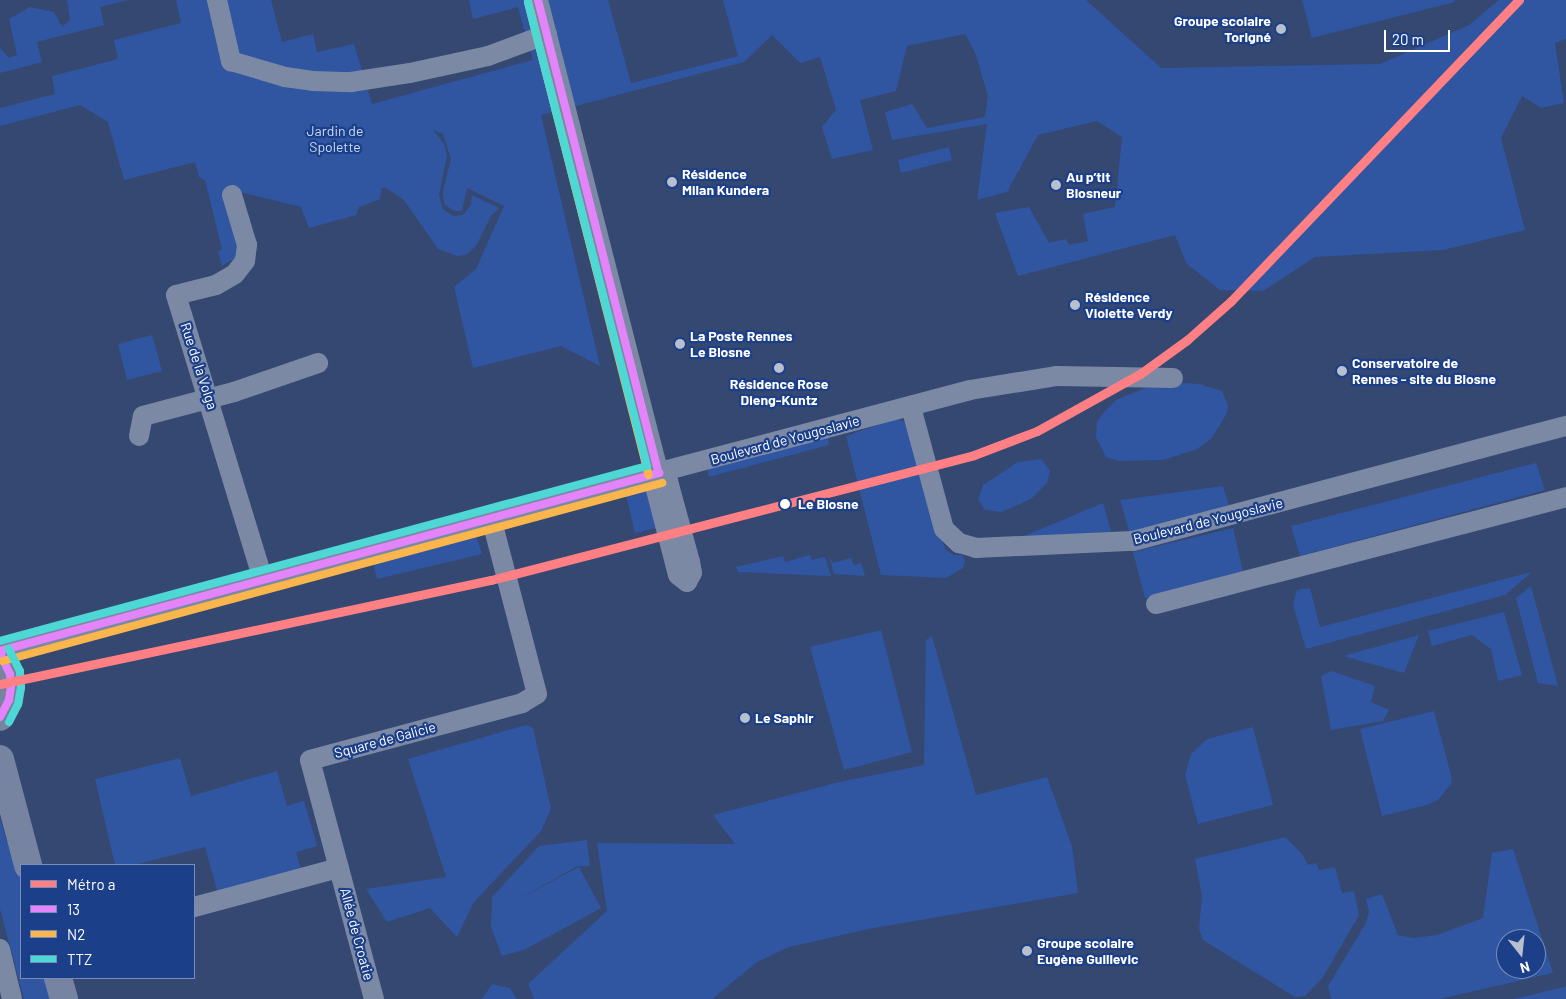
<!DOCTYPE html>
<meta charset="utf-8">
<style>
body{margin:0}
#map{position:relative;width:1566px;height:999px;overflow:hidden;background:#354871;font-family:Barlow,sans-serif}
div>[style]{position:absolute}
.green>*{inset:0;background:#3055a1}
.street>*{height:20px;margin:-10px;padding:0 10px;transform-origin:10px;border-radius:10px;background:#7c89a5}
.secondary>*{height:28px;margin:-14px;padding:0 14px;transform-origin:14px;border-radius:14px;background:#7784a1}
.bus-1>*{height:8px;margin:-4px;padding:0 4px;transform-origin:4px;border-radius:4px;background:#e384fb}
.bus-2>*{height:8px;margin:-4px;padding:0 4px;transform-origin:4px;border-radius:4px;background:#fab54d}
.bus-3>*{height:8px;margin:-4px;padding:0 4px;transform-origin:4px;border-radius:4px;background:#4dd7d5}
.metro-1>*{height:9px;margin:-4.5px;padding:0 4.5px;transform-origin:4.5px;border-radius:4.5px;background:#ff8084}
.dots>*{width:14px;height:14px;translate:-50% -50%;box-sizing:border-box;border:2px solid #1c3f8a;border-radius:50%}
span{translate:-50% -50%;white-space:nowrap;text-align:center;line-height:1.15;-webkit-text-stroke:4.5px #1c3f8a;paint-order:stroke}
.poi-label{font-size:14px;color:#fff;font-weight:700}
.right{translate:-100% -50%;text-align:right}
.left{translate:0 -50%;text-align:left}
.park-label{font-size:14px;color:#cbdbf9}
.street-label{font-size:14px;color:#fff}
.stop-label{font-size:14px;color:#fff;font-weight:700}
.legend{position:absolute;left:20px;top:864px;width:175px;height:115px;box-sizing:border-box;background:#1c3f8a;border:1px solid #778cb9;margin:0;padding:6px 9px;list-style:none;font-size:15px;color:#fff}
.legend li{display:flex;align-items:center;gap:10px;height:25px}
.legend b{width:25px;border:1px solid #778cb9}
.north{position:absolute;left:1496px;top:929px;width:50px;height:50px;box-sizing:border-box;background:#1c3f8a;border:1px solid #778cb9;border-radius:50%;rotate:164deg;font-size:14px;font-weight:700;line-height:20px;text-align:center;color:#fff}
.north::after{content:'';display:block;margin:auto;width:18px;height:22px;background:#b8bfcd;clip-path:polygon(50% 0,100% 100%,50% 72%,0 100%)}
.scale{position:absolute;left:1384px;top:30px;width:66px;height:22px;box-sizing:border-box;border:2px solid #fff;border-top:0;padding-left:6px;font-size:15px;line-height:18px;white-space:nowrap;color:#fff;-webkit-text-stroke:4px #1c3f8a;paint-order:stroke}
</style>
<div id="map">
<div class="green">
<div style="clip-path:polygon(67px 0,128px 0,100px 7px,104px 25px,37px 42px,42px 62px,0 73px,0 48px,9px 58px,17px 55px,9px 19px,30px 7px,54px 12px,62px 27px,70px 20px)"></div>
<div style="clip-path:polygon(176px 0,271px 0,282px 42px,313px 34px,317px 52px,354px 44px,372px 104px,533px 60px,518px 7px,473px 19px,469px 0,608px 0,631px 83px,738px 56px,723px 0,1086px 0,1161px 68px,1380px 64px,1469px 25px,1499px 0,1566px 0,1566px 39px,1555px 43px,1564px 103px,1541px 108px,1522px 96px,1501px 138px,1525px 230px,1443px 250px,1315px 257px,1263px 291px,1220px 290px,1186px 263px,1175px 235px,1018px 276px,995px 213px,1029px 207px,1049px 243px,1066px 239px,1069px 245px,1088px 241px,1083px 214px,1115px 207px,1122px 137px,1097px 121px,1038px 135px,1007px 192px,977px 200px,987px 124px,892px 140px,885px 112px,912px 104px,927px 128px,985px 117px,988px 96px,976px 55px,965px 34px,907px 46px,896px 91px,860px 100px,873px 150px,832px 159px,822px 127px,836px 110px,820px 57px,800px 63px,772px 35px,744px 62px,541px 115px,600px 366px,561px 346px,473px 368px,454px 287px,476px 269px,504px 206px,467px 188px,462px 211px,454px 211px,444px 204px,443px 191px,451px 159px,443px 134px,433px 130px,444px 144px,447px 155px,439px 195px,443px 209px,453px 216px,463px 215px,471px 205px,472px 195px,499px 208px,491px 216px,476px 246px,466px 255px,457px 256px,438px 249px,404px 200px,386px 188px,382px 188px,380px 199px,359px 207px,356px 215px,309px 228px,301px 207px,240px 192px,240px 255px,222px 266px,218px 251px,222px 249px,205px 180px,199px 177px,195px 162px,124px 180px,108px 122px,80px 105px,0 126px,0 108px,55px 94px,52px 76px,118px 59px,114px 40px,181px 23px)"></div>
<div style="clip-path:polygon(1302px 0,1454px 0,1455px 2px,1312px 38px)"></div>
<div style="clip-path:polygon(949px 147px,952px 160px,901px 173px,898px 160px)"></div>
<div style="clip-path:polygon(152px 335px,162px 371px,127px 380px,118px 344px)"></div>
<div style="clip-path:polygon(1162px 381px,1199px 384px,1222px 391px,1228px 405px,1227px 413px,1212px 438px,1197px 449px,1163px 460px,1118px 461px,1106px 457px,1096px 437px,1097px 422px,1104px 412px,1116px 400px)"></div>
<div style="clip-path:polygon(896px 419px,913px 425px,945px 549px,953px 555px,962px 555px,965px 561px,963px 568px,946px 578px,881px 575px,846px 436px)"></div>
<div style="clip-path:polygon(828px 436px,829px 445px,709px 477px,707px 468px)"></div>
<div style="clip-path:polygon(1041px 459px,1050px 471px,1047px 483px,1031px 499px,1002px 512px,985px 510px,978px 499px,983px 485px,1018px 462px)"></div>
<div style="clip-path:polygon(1536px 463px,1545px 490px,1300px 556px,1291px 526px)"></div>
<div style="clip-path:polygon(1223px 486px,1229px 506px,1130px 534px,1120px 500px)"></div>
<div style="clip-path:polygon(646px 491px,659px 527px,635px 533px,626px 495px)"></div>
<div style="clip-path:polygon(1103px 503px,1113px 538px,1024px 536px)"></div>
<div style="clip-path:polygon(1233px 528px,1243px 571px,1145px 598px,1133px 552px)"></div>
<div style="clip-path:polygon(476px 535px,482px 554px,377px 579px,373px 562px)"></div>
<div style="clip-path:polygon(810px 555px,812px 560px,825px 557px,831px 576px,738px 572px,736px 567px,783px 556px,785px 562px)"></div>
<div style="clip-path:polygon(829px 556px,833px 563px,851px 558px,854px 565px,861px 563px,865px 576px,834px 574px)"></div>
<div style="clip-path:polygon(1532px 572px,1505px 595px,1306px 649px,1293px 605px,1297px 590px,1310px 588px,1320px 627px)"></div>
<div style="clip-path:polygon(1531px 586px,1558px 686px,1538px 683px,1516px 598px)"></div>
<div style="clip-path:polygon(1504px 612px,1522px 675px,1498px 681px,1491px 649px,1472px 635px,1432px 646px,1428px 631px)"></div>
<div style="clip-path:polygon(881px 630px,912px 752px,844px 770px,810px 647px)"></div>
<div style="clip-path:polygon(1419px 635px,1404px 673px,1343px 656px)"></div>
<div style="clip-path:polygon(932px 636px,976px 795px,1047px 777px,1072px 846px,1078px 893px,868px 929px,789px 947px,757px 962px,712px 999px,534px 999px,528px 984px,607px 911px,597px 843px,735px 844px,713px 815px,839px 782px,924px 765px,926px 640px)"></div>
<div style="clip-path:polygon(1331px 671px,1375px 686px,1371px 702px,1389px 710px,1383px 721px,1331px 730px,1321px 676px)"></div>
<div style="clip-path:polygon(1434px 711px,1452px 779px,1451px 784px,1438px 800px,1427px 805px,1382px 816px,1360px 729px)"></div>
<div style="clip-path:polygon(526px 725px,533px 728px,551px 809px,541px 831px,474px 902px,457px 937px,430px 908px,387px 922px,366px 889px,446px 877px,408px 759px)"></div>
<div style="clip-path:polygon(1253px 727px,1273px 805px,1198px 824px,1185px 775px,1191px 754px,1207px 739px)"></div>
<div style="clip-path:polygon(180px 758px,191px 796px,277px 771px,287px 806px,304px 801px,317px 846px,296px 852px,301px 869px,218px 893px,205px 847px,134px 865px,115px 865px,95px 779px)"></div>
<div style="clip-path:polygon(0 817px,7px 843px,15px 841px,21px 865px,21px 978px,51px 978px,57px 999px,24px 999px,0 909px)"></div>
<div style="clip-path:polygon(1285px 837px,1302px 854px,1308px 865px,1316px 863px,1319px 870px,1335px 867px,1342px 893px,1354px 891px,1359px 915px,1323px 977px,1305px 996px,1295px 997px,1203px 940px,1199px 929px,1202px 896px,1195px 859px)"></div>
<div style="clip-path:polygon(587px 840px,590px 866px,578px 866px,513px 902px,579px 867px,601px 908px,524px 950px,502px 956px,491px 927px,492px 897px,539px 846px)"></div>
<div style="clip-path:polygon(evenodd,1513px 849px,1553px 973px,1439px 999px,1331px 999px,1328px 986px,1366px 923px,1369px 912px,1366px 899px,1382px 894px,1398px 935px,1413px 938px,1437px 935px,1483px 918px,1492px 853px,1513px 849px,1506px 939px,1536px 939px,1536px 969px,1506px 969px,1506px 939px)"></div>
<div style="clip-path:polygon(492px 984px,510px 988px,517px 999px,482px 999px)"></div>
<div style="clip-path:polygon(1566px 986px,1566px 999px,1513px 999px,1564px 987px)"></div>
</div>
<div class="street">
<div style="left:217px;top:0;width:63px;rotate:77.1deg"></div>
<div style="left:231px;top:61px;width:56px;rotate:16.5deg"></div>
<div style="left:285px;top:77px;width:28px;rotate:8deg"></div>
<div style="left:313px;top:81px;width:38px;rotate:2deg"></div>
<div style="left:351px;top:82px;width:60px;rotate:-8.7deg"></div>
<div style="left:410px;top:73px;width:80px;rotate:-12.3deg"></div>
<div style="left:488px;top:56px;width:63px;rotate:-20.4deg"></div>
<div style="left:538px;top:0;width:465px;rotate:75.7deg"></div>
<div style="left:653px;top:451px;width:23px;rotate:75deg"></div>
<div style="left:659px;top:473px;width:12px;rotate:42deg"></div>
<div style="left:668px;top:481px;width:84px;rotate:74.8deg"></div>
<div style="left:690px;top:562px;width:11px;rotate:80deg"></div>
<div style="left:692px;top:573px;width:10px;rotate:119deg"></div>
<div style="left:687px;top:582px;width:11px;rotate:-142deg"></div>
<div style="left:678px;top:575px;width:92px;rotate:-104.5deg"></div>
<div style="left:655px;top:486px;width:14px;rotate:-73deg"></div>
<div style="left:232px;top:195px;width:52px;rotate:73.3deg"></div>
<div style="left:247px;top:245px;width:16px;rotate:97deg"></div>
<div style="left:245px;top:261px;width:16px;rotate:128deg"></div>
<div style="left:235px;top:274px;width:22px;rotate:150deg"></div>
<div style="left:216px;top:285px;width:41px;rotate:166deg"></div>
<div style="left:176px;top:295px;width:297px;rotate:73deg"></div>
<div style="left:911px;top:407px;width:126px;rotate:74.9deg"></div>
<div style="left:944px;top:529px;width:21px;rotate:43deg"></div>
<div style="left:959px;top:543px;width:18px;rotate:16deg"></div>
<div style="left:976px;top:548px;width:157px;rotate:-2.6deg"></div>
<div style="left:1133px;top:541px;width:448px;rotate:-14.9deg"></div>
<div style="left:139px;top:436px;width:20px;rotate:-79deg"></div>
<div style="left:143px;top:416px;width:94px;rotate:-14.8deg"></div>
<div style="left:234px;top:392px;width:89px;rotate:-19deg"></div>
<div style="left:1156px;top:604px;width:424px;rotate:-14.6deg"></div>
<div style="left:0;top:651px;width:379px;rotate:-15.5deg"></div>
<div style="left:365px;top:550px;width:626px;rotate:-14.81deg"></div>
<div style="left:970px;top:390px;width:87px;rotate:-9.2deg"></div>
<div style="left:1056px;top:376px;width:117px;rotate:1deg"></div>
<div style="left:194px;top:907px;width:150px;rotate:-15.1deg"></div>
<div style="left:0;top:949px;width:51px;rotate:76.5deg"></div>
<div style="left:374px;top:999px;width:247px;rotate:-105deg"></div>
<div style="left:310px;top:760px;width:220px;rotate:-15deg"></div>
<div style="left:522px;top:703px;width:17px;rotate:-31deg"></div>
<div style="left:537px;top:694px;width:183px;rotate:-104.6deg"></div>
</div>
<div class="secondary">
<div style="left:0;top:653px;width:23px;rotate:65deg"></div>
<div style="left:10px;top:674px;width:13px;rotate:86deg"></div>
<div style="left:11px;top:687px;width:13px;rotate:99deg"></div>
<div style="left:9px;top:700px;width:19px;rotate:118deg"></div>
<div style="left:0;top:759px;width:110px;rotate:75.2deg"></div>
<div style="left:58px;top:978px;width:22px;rotate:74deg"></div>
</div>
<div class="bus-1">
<div style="left:538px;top:0;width:488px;rotate:75.7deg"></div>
<div style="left:0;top:651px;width:683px;rotate:-15.12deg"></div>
<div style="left:0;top:653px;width:23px;rotate:65deg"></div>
<div style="left:10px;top:674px;width:13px;rotate:86deg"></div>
<div style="left:11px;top:687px;width:13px;rotate:99deg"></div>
<div style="left:9px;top:700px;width:19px;rotate:118deg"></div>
</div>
<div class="bus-2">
<div style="left:528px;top:2px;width:488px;rotate:75.7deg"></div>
<div style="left:3px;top:661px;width:683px;rotate:-15.12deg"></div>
</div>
<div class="bus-3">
<div style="left:0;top:641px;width:670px;rotate:-15.14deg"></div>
<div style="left:647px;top:466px;width:479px;rotate:-104.4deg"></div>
<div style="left:9px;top:722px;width:20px;rotate:-63deg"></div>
<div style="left:18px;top:704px;width:17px;rotate:-80deg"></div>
<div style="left:21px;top:687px;width:16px;rotate:-94deg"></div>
<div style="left:20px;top:671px;width:25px;rotate:-117deg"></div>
</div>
<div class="metro-1">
<div style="left:0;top:684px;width:502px;rotate:-11.96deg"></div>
<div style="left:491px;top:580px;width:499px;rotate:-14.5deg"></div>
<div style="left:974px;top:455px;width:67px;rotate:-20.9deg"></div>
<div style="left:1037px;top:431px;width:118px;rotate:-29deg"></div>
<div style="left:1140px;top:374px;width:58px;rotate:-35.9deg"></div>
<div style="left:1187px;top:340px;width:59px;rotate:-41.6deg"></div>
<div style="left:1231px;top:301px;width:417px;rotate:-46.3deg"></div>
</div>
<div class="dots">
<div style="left:1281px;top:29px;background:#b8bfcd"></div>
<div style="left:672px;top:182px;background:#b8bfcd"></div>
<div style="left:1056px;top:185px;background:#b8bfcd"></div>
<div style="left:1075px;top:305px;background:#b8bfcd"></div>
<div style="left:680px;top:344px;background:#b8bfcd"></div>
<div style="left:779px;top:368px;background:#b8bfcd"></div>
<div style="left:1342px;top:371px;background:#b8bfcd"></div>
<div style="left:785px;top:504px;background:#fff"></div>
<div style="left:745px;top:718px;background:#b8bfcd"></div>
<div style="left:1027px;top:951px;background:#b8bfcd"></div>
</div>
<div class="poi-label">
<span class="right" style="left:1271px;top:29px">Groupe scolaire<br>Torigné</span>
<span class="left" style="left:682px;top:182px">Résidence<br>Milan Kundera</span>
<span class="left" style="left:1066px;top:185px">Au p’tit<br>Blosneur</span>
<span class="left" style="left:1085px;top:305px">Résidence<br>Violette Verdy</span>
<span class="left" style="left:690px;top:344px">La Poste Rennes<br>Le Blosne</span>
<span class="left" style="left:1352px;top:371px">Conservatoire de<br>Rennes - site du Blosne</span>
<span style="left:779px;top:392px">Résidence Rose<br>Dieng-Kuntz</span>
<span class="left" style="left:755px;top:718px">Le Saphir</span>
<span class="left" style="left:1037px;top:951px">Groupe scolaire<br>Eugène Guillevic</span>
</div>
<div class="park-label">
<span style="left:335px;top:139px">Jardin de<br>Spolette</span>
</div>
<div class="street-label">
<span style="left:199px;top:366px;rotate:72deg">Rue de la Volga</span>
<span style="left:785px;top:440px;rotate:-15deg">Boulevard de Yougoslavie</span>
<span style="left:1208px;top:521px;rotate:-14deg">Boulevard de Yougoslavie</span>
<span style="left:385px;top:740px;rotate:-15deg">Square de Galicie</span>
<span style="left:357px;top:934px;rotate:75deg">Allée de Croatie</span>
</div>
<div class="stop-label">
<span class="left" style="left:798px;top:504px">Le Blosne</span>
</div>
<ul class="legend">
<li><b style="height:6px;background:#ff8084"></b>Métro a</li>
<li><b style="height:6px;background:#e384fb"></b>13</li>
<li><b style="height:6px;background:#fab54d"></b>N2</li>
<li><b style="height:6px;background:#4dd7d5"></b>TTZ</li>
</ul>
<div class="north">N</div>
<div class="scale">20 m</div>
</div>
